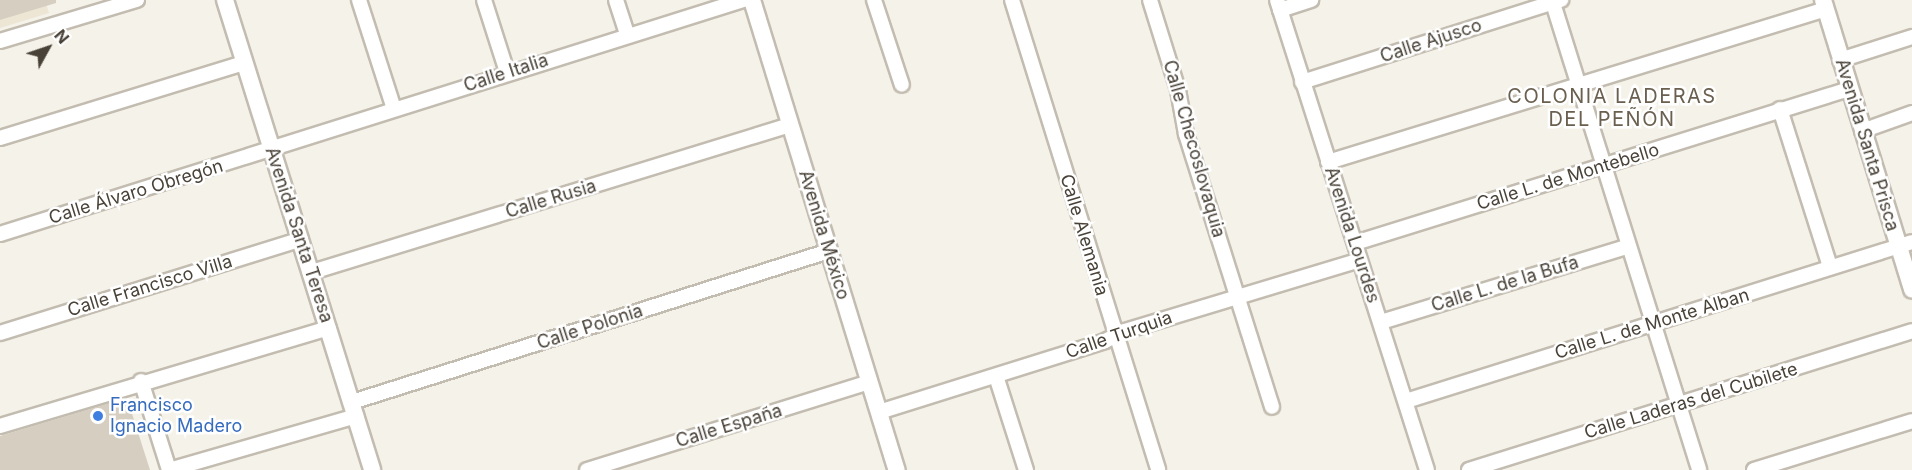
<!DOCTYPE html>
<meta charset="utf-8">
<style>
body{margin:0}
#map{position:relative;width:1912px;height:470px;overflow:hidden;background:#f5f2ea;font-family:Inter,sans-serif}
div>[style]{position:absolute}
.education>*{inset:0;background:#ede6d5}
.building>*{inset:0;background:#d6cec0}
.roads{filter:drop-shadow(2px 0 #c3bcb0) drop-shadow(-2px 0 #c3bcb0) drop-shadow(0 2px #c3bcb0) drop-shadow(0 -2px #c3bcb0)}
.minor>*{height:14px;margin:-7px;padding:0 7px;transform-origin:7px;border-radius:7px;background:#fff}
.tertiary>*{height:16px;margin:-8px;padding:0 8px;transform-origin:8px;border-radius:8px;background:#fff}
.dots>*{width:16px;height:16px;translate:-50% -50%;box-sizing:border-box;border:3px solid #fff;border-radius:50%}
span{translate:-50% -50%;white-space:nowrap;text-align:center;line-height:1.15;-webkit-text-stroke:5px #fff;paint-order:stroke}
.street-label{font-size:18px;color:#494238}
.shop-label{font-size:18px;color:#366cbe}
.left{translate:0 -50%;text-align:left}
.neighbourhood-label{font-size:20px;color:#6b6050;letter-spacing:1.5px}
.north{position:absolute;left:18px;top:18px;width:60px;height:60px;-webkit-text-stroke:4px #fff;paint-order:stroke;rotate:50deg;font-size:16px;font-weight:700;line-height:24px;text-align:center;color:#494238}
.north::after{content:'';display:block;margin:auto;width:21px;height:27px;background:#494238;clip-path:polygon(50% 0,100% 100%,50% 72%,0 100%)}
</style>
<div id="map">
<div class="education">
<div style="clip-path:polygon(0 0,45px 0,49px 13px,0 28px)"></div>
</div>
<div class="building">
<div style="clip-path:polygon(0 0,56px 0,56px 3px,0 20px)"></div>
<div style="clip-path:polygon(127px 398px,150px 470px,0 470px,0 436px)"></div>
</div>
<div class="roads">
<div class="minor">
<div style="left:359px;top:0;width:114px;rotate:72.2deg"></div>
<div style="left:484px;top:0;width:76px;rotate:72.3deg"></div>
<div style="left:616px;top:0;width:36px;rotate:72deg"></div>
<div style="left:874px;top:0;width:89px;rotate:71.8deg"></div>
<div style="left:1012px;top:0;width:492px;rotate:72.7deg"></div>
<div style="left:1150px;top:0;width:94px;rotate:72.7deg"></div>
<div style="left:1178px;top:90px;width:45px;rotate:79.7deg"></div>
<div style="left:1186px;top:134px;width:286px;rotate:72.5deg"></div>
<div style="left:1277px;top:0;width:493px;rotate:72.3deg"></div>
<div style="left:1552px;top:0;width:492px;rotate:72.6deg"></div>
<div style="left:1280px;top:10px;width:33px;rotate:-18deg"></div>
<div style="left:0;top:41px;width:143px;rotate:-16.7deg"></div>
<div style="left:1840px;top:60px;width:76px;rotate:-17.7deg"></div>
<div style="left:1302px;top:82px;width:272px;rotate:-17.6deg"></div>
<div style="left:1780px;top:109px;width:166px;rotate:72.4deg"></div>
<div style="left:1862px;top:131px;width:53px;rotate:-19.8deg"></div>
<div style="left:0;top:138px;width:255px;rotate:-17.1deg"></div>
<div style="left:1328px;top:162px;width:521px;rotate:-17.08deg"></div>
<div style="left:0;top:234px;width:779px;rotate:-17.48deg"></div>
<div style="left:1355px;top:243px;width:517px;rotate:-17.31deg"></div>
<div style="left:312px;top:272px;width:500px;rotate:-17.09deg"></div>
<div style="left:1381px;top:322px;width:259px;rotate:-17deg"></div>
<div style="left:0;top:333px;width:315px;rotate:-17.3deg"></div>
<div style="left:996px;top:376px;width:99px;rotate:72.3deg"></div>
<div style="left:141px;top:381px;width:93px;rotate:72.5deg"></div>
<div style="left:1406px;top:401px;width:530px;rotate:-17.44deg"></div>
<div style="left:352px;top:402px;width:500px;rotate:-17.57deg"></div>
<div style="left:879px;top:412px;width:237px;rotate:-17.4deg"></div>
<div style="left:1105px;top:341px;width:22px;rotate:-27deg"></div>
<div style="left:1125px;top:331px;width:245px;rotate:-16.8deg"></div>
<div style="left:0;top:426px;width:343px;rotate:-16.6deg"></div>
<div style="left:169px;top:470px;width:195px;rotate:-16.1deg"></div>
<div style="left:587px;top:470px;width:296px;rotate:-17.3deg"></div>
<div style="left:1469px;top:470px;width:464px;rotate:-17.4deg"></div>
<div style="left:1754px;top:470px;width:165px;rotate:-17.2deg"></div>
</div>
<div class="tertiary">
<div style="left:225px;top:0;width:492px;rotate:72.6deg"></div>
<div style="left:752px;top:0;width:492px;rotate:72.9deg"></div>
<div style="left:1823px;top:0;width:303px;rotate:72.9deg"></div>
</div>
</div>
<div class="dots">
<div style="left:98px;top:416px;background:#3f7fe0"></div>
</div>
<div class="street-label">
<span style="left:1431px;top:41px;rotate:-18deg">Calle Ajusco</span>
<span style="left:506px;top:73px;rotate:-18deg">Calle Italia</span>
<span style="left:1867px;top:145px;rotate:73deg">Avenida Santa Prisca</span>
<span style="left:1194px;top:149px;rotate:74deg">Calle Checoslovaquia</span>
<span style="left:1568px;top:177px;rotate:-17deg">Calle L. de Montebello</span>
<span style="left:136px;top:192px;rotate:-17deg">Calle Álvaro Obregón</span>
<span style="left:551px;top:199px;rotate:-17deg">Calle Rusia</span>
<span style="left:299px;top:235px;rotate:72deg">Avenida Santa Teresa</span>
<span style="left:824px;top:235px;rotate:73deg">Avenida México</span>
<span style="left:1084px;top:235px;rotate:73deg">Calle Alemania</span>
<span style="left:1352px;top:235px;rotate:72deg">Avenida Lourdes</span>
<span style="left:1505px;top:284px;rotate:-17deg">Calle L. de la Bufa</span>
<span style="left:150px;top:286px;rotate:-17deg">Calle Francisco Villa</span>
<span style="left:1652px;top:324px;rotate:-17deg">Calle L. de Monte Alban</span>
<span style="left:590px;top:327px;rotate:-18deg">Calle Polonia</span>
<span style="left:1119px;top:335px;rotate:-19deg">Calle Turquia</span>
<span style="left:1691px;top:401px;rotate:-17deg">Calle Laderas del Cubilete</span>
<span style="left:729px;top:426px;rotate:-17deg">Calle España</span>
</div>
<div class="shop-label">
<span class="left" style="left:110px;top:416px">Francisco<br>Ignacio Madero</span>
</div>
<div class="neighbourhood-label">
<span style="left:1612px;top:108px">COLONIA LADERAS<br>DEL PEÑÓN</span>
</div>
<div class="north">N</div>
</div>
